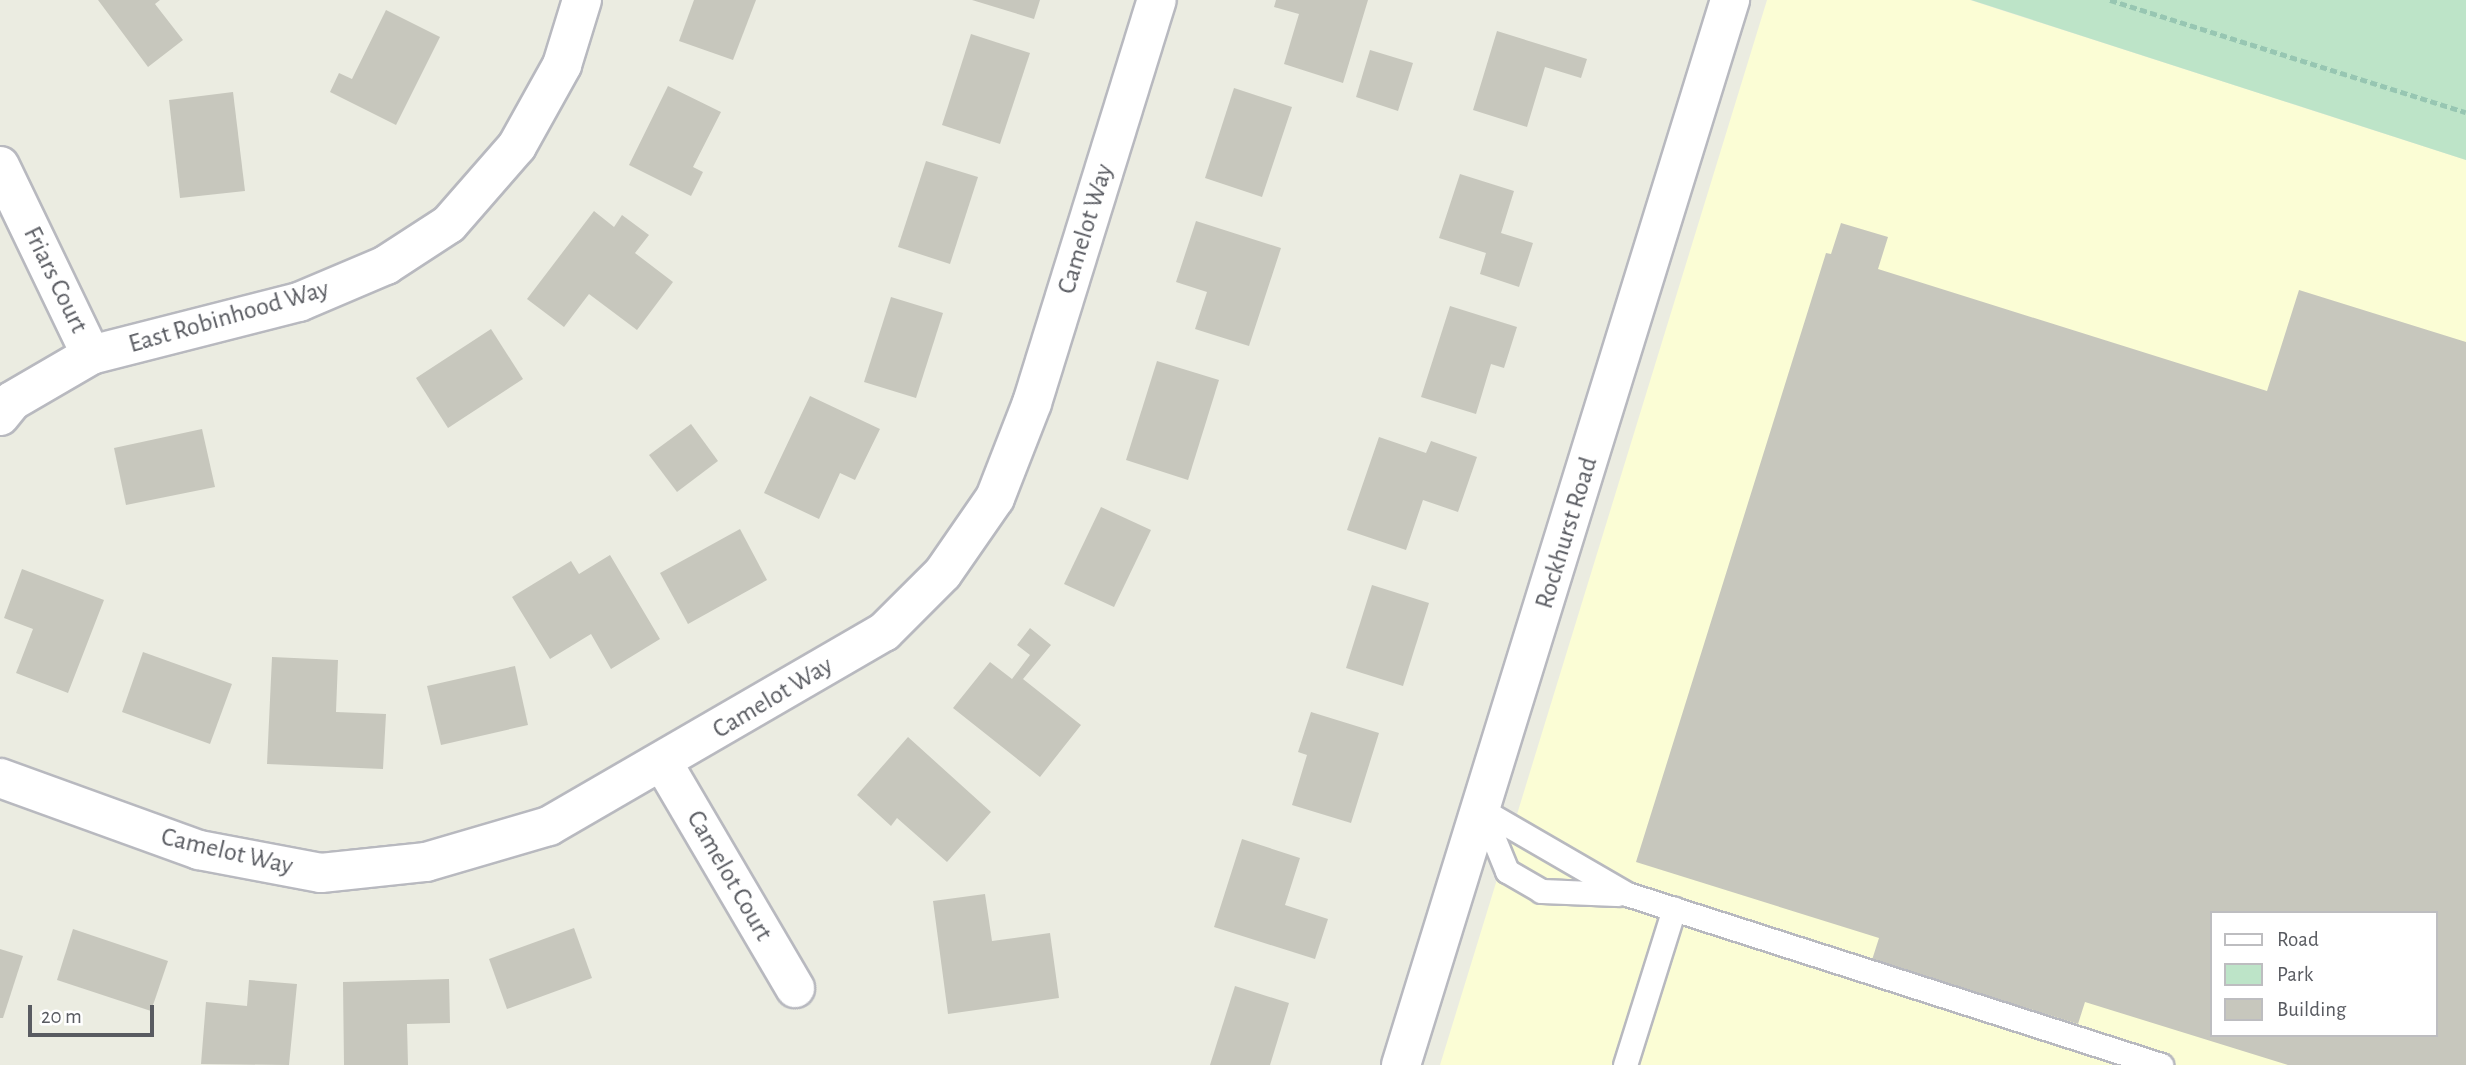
<!DOCTYPE html>
<style>
body{margin:0}
#map{position:relative;width:2466px;height:1065px;overflow:hidden;background:#ebece1;font-family:"Alegreya Sans",sans-serif}
div>[style]{position:absolute}
.commercial>*{inset:0;background:#fbfdd5}
.green>*{inset:0;background:#bde4c8}
.building>*{inset:0;background:#c7c7bd}
.path>*{height:4.5px;margin-top:-2.25px;transform-origin:0;background:repeating-linear-gradient(90deg,#97c6b2 0 7px,transparent 0 10.5px)}
.roads{filter:drop-shadow(2px 0 #b8b9bf) drop-shadow(-2px 0 #b8b9bf) drop-shadow(0 2px #b8b9bf) drop-shadow(0 -2px #b8b9bf)}
.lane>*{height:23px;margin:-11.5px;padding:0 11.5px;transform-origin:11.5px;border-radius:11.5px;background:#fff}
.street>*{height:38px;margin:-19px;padding:0 19px;transform-origin:19px;border-radius:19px;background:#fff}
.secondary>*{height:38px;margin:-19px;padding:0 19px;transform-origin:19px;border-radius:19px;background:#fff}
span{translate:-50% -50%;white-space:nowrap;text-align:center;line-height:1.15;-webkit-text-stroke:5px #fff;paint-order:stroke}
.street-label{font-size:26px;color:#595b61}
.legend{position:absolute;left:2210px;top:911px;width:228px;height:126px;box-sizing:border-box;background:#fff;border:2px solid #bdbdc0;margin:0;padding:9px 12px;list-style:none;font-size:21px;color:#595b61}
.legend li{display:flex;align-items:center;gap:14px;height:35px}
.legend b{width:35px;border:2px solid #bdbdc0}
.scale{position:absolute;left:28px;top:1005px;width:126px;height:32px;box-sizing:border-box;border:4px solid #595b61;border-top:0;padding-left:9px;font-size:21px;line-height:24px;white-space:nowrap;color:#595b61;-webkit-text-stroke:5px #fff;paint-order:stroke}
</style>
<div id="map">
<div class="commercial">
<div style="clip-path:polygon(evenodd,1767px 0,1970px 0,2466px 160px,2466px 1065px,1440px 1065px,1767px 0,2212px 913px,2436px 913px,2436px 1035px,2212px 1035px,2212px 913px)"></div>
</div>
<div class="green">
<div style="clip-path:polygon(1971px 0,2466px 0,2466px 160px)"></div>
</div>
<div class="building">
<div style="clip-path:polygon(98px 0,160px 0,155px 4px,183px 40px,148px 67px)"></div>
<div style="clip-path:polygon(694px 0,756px 0,733px 60px,679px 41px)"></div>
<div style="clip-path:polygon(972px 0,1040px 0,1034px 19px)"></div>
<div style="clip-path:polygon(1276px 0,1368px 0,1343px 83px,1284px 64px,1299px 14px,1274px 7px)"></div>
<div style="clip-path:polygon(386px 10px,440px 37px,396px 125px,330px 92px,339px 73px,352px 79px)"></div>
<div style="clip-path:polygon(1497px 31px,1587px 59px,1581px 78px,1545px 67px,1527px 127px,1473px 110px)"></div>
<div style="clip-path:polygon(971px 34px,1030px 53px,1000px 144px,942px 125px)"></div>
<div style="clip-path:polygon(1370px 50px,1413px 63px,1398px 111px,1356px 97px)"></div>
<div style="clip-path:polygon(668px 86px,721px 112px,693px 167px,703px 172px,691px 196px,629px 165px)"></div>
<div style="clip-path:polygon(1234px 88px,1292px 107px,1262px 197px,1205px 178px)"></div>
<div style="clip-path:polygon(233px 92px,245px 191px,180px 198px,169px 100px)"></div>
<div style="clip-path:polygon(926px 161px,978px 177px,950px 264px,898px 247px)"></div>
<div style="clip-path:polygon(1460px 174px,1514px 191px,1501px 233px,1533px 243px,1519px 287px,1480px 274px,1486px 253px,1439px 238px)"></div>
<div style="clip-path:polygon(594px 211px,614px 227px,622px 215px,649px 235px,635px 253px,673px 282px,637px 330px,589px 294px,564px 327px,527px 299px)"></div>
<div style="clip-path:polygon(1196px 221px,1281px 248px,1249px 346px,1195px 329px,1207px 292px,1176px 282px)"></div>
<div style="clip-path:polygon(evenodd,1841px 223px,1888px 237px,1878px 269px,2267px 391px,2299px 290px,2466px 342px,2466px 1065px,2288px 1065px,2085px 1002px,2078px 1024px,1872px 960px,1879px 938px,1636px 862px,1826px 253px,1831px 254px,1841px 223px,2212px 913px,2436px 913px,2436px 1035px,2212px 1035px,2212px 913px)"></div>
<div style="clip-path:polygon(891px 297px,943px 313px,916px 398px,864px 382px)"></div>
<div style="clip-path:polygon(1450px 306px,1517px 327px,1504px 368px,1491px 364px,1476px 414px,1421px 397px)"></div>
<div style="clip-path:polygon(491px 329px,523px 379px,448px 428px,416px 378px)"></div>
<div style="clip-path:polygon(1157px 361px,1219px 380px,1188px 480px,1126px 460px)"></div>
<div style="clip-path:polygon(810px 396px,880px 429px,855px 480px,840px 473px,819px 519px,764px 493px)"></div>
<div style="clip-path:polygon(691px 424px,718px 461px,677px 492px,649px 455px)"></div>
<div style="clip-path:polygon(202px 429px,215px 487px,126px 505px,114px 448px)"></div>
<div style="clip-path:polygon(1379px 437px,1426px 453px,1431px 441px,1477px 457px,1458px 512px,1423px 500px,1406px 550px,1347px 530px)"></div>
<div style="clip-path:polygon(1101px 507px,1151px 530px,1114px 607px,1064px 584px)"></div>
<div style="clip-path:polygon(740px 529px,767px 580px,688px 624px,660px 573px)"></div>
<div style="clip-path:polygon(610px 555px,660px 639px,611px 669px,591px 634px,550px 659px,512px 597px,571px 561px,579px 574px)"></div>
<div style="clip-path:polygon(22px 569px,104px 600px,68px 693px,16px 673px,33px 629px,4px 618px)"></div>
<div style="clip-path:polygon(1372px 585px,1429px 603px,1403px 686px,1346px 668px)"></div>
<div style="clip-path:polygon(1030px 628px,1051px 645px,1023px 679px,1081px 725px,1040px 777px,953px 708px,990px 662px,1012px 679px,1030px 655px,1017px 645px)"></div>
<div style="clip-path:polygon(143px 652px,232px 684px,210px 744px,122px 712px)"></div>
<div style="clip-path:polygon(272px 657px,338px 660px,336px 712px,386px 714px,383px 769px,267px 764px)"></div>
<div style="clip-path:polygon(515px 666px,528px 725px,441px 745px,427px 686px)"></div>
<div style="clip-path:polygon(1311px 712px,1379px 733px,1351px 823px,1292px 805px,1307px 755px,1298px 752px)"></div>
<div style="clip-path:polygon(908px 737px,991px 812px,947px 862px,897px 818px,891px 826px,857px 795px)"></div>
<div style="clip-path:polygon(1242px 839px,1300px 858px,1285px 905px,1328px 919px,1315px 959px,1214px 927px)"></div>
<div style="clip-path:polygon(985px 894px,992px 941px,1050px 933px,1059px 998px,948px 1014px,933px 901px)"></div>
<div style="clip-path:polygon(574px 928px,592px 978px,507px 1009px,489px 959px)"></div>
<div style="clip-path:polygon(73px 929px,168px 961px,151px 1011px,57px 980px)"></div>
<div style="clip-path:polygon(0 949px,23px 956px,3px 1018px,0 1018px)"></div>
<div style="clip-path:polygon(449px 979px,450px 1023px,407px 1024px,408px 1065px,344px 1065px,343px 982px)"></div>
<div style="clip-path:polygon(249px 980px,297px 984px,289px 1065px,201px 1064px,206px 1002px,247px 1006px)"></div>
<div style="clip-path:polygon(1235px 986px,1289px 1003px,1270px 1065px,1210px 1065px)"></div>
</div>
<div class="path">
<div style="left:2110px;top:0;width:373px;rotate:17.5deg"></div>
</div>
<div class="roads">
<div class="lane">
<div style="left:1482px;top:810px;width:168px;rotate:30.1deg"></div>
<div style="left:1627px;top:894px;width:561px;rotate:17.76deg"></div>
<div style="left:1482px;top:810px;width:66px;rotate:67.7deg"></div>
<div style="left:1507px;top:871px;width:39px;rotate:30deg"></div>
<div style="left:1541px;top:891px;width:76px;rotate:2.3deg"></div>
<div style="left:1625px;top:1065px;width:164px;rotate:-72.6deg"></div>
</div>
<div class="street">
<div style="left:0;top:166px;width:210px;rotate:64.3deg"></div>
<div style="left:0;top:416px;width:19px;rotate:-51deg"></div>
<div style="left:12px;top:401px;width:91px;rotate:-30.2deg"></div>
<div style="left:91px;top:355px;width:215px;rotate:-14.3deg"></div>
<div style="left:299px;top:302px;width:95px;rotate:-23deg"></div>
<div style="left:386px;top:265px;width:75px;rotate:-33.1deg"></div>
<div style="left:449px;top:224px;width:103px;rotate:-48.9deg"></div>
<div style="left:517px;top:146px;width:93px;rotate:-60.9deg"></div>
<div style="left:562px;top:65px;width:68px;rotate:-72.9deg"></div>
<div style="left:663px;top:763px;width:261px;rotate:59.6deg"></div>
<div style="left:0;top:778px;width:212px;rotate:19.9deg"></div>
<div style="left:199px;top:850px;width:124px;rotate:10.7deg"></div>
<div style="left:321px;top:873px;width:106px;rotate:-6deg"></div>
<div style="left:426px;top:862px;width:128px;rotate:-16.3deg"></div>
<div style="left:549px;top:826px;width:387px;rotate:-30.1deg"></div>
<div style="left:884px;top:632px;width:83px;rotate:-45deg"></div>
<div style="left:943px;top:573px;width:91px;rotate:-55.3deg"></div>
<div style="left:995px;top:498px;width:102px;rotate:-68.7deg"></div>
<div style="left:1032px;top:403px;width:422px;rotate:-72.8deg"></div>
</div>
<div class="secondary">
<div style="left:1401px;top:1065px;width:1115px;rotate:-72.83deg"></div>
</div>
</div>
<div class="street-label">
<span style="left:1086px;top:229px;rotate:-73deg">Camelot Way</span>
<span style="left:55px;top:280px;rotate:64deg">Friars Court</span>
<span style="left:229px;top:317px;rotate:-16deg">East Robinhood Way</span>
<span style="left:1567px;top:533px;rotate:-73deg">Rockhurst Road</span>
<span style="left:773px;top:698px;rotate:-31deg">Camelot Way</span>
<span style="left:227px;top:852px;rotate:13deg">Camelot Way</span>
<span style="left:729px;top:876px;rotate:60deg">Camelot Court</span>
</div>
<ul class="legend">
<li><b style="height:9px;background:#fff"></b>Road</li>
<li><b style="height:19px;background:#bde4c8"></b>Park</li>
<li><b style="height:19px;background:#c7c7bd"></b>Building</li>
</ul>
<div class="scale">20 m</div>
</div>
